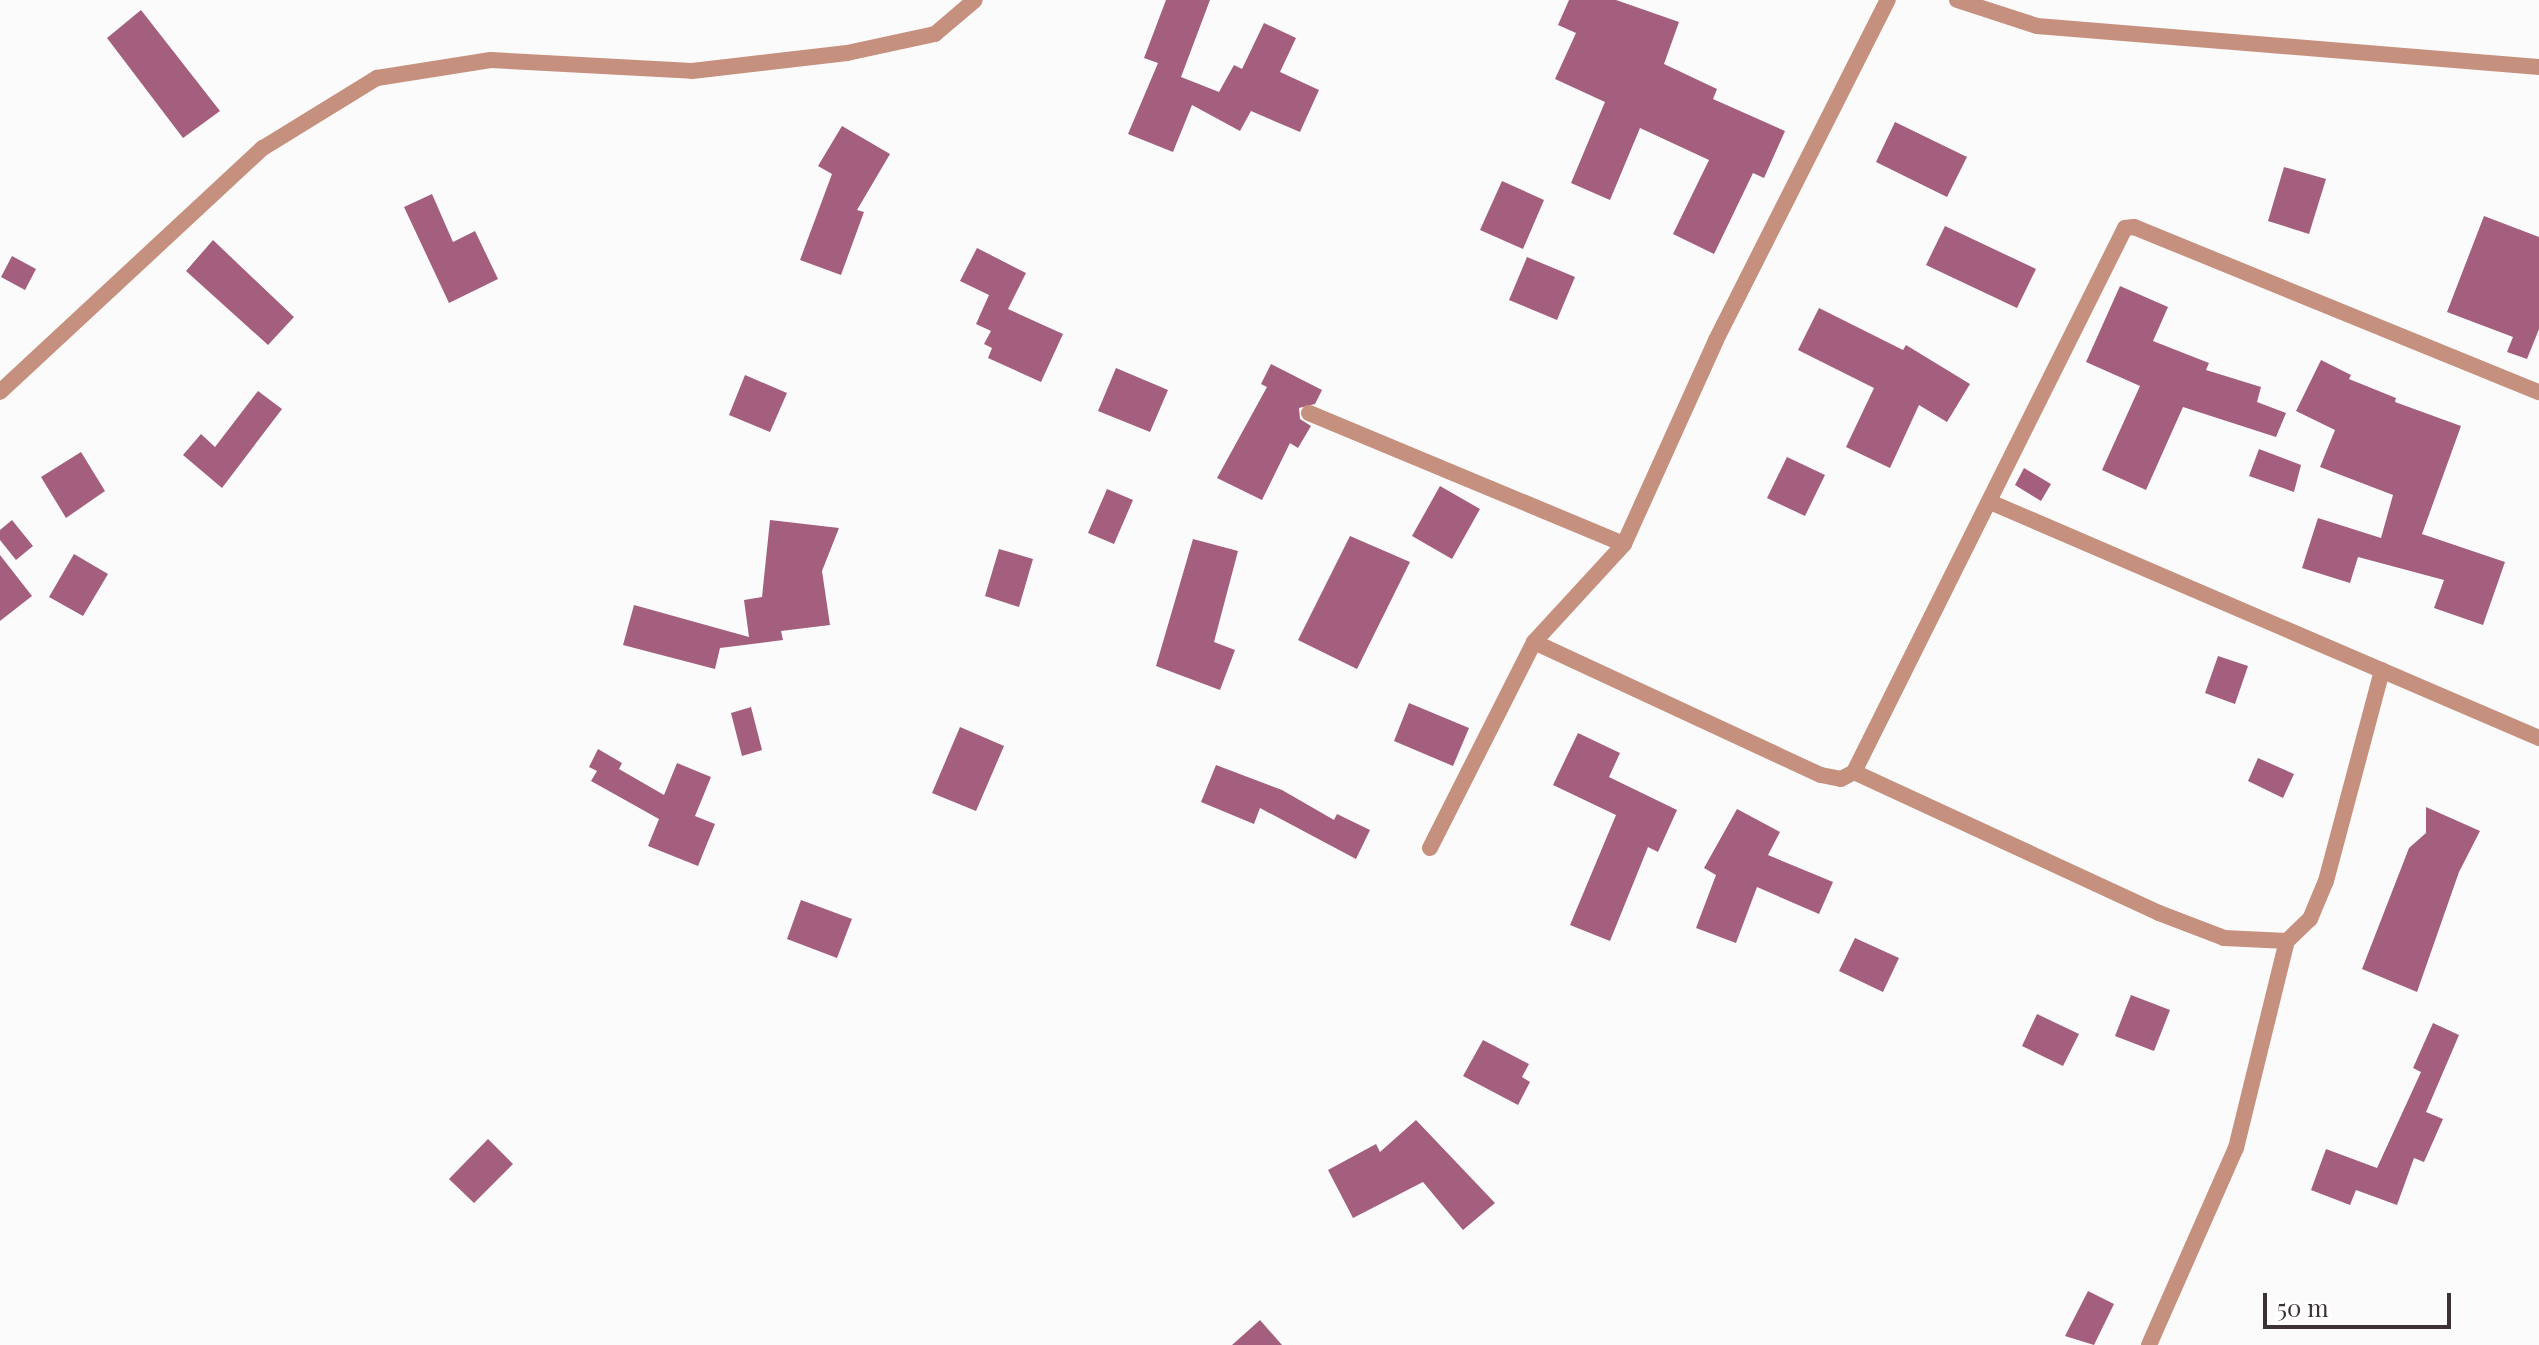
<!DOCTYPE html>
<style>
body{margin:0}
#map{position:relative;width:2539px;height:1345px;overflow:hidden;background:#fbfbfb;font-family:"Playfair Display",serif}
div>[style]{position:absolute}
.building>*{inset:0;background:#a35f7d}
.street>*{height:16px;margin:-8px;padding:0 8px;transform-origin:8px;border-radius:8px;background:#c6907f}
span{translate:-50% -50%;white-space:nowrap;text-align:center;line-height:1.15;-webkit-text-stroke:8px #fff;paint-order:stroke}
.scale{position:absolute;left:2263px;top:1293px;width:188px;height:36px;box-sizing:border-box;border:4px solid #3d3233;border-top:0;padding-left:10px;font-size:24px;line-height:28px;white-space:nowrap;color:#3d3233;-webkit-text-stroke:6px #fff;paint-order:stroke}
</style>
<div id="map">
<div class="building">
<div style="clip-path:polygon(1166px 0,1210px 0,1181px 77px,1219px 92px,1234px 65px,1242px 69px,1264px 23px,1296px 38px,1280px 72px,1319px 90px,1300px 132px,1251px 111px,1240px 131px,1192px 105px,1173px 152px,1128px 134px,1158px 63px,1144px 58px)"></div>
<div style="clip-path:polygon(1569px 0,1616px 0,1679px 22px,1664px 64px,1717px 89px,1713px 99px,1785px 131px,1764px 178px,1753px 173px,1714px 254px,1673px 234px,1709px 160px,1640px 128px,1610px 200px,1571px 183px,1605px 102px,1555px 79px,1576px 33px,1558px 25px)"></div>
<div style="clip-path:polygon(141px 10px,220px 111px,183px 138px,107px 38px)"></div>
<div style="clip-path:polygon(1895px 122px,1967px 157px,1947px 197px,1876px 162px)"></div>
<div style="clip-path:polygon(842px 126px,890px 154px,857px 210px,864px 212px,841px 275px,800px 260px,832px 174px,818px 166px)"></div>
<div style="clip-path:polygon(2284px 167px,2326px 179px,2309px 234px,2268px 221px)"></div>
<div style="clip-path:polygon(1502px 181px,1544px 200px,1523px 249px,1480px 230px)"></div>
<div style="clip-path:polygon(432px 194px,453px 242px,475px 231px,498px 279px,449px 303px,404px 207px)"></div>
<div style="clip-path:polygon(2484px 216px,2539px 237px,2539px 329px,2527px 359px,2507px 352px,2513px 337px,2447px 312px)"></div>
<div style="clip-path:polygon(1945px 226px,2036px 269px,2017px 308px,1926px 265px)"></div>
<div style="clip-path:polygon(213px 240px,294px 317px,268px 345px,186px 271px)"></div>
<div style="clip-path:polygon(977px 248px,1026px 273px,1008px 309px,1063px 334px,1041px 382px,988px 358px,992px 348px,984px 344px,991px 331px,976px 324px,989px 295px,960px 281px)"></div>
<div style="clip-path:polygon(12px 256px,36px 269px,25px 290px,1px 277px)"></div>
<div style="clip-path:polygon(1527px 257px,1575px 277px,1557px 320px,1509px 300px)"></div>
<div style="clip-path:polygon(2120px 286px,2168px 307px,2153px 341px,2209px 363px,2206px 370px,2261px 387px,2257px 402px,2286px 413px,2276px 437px,2183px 407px,2146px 490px,2102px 470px,2140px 386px,2086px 362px)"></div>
<div style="clip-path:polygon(1819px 308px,1903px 350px,1906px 345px,1970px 384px,1947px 422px,1919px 405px,1890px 468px,1846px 447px,1874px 388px,1798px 350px)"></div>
<div style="clip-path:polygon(2321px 360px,2351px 375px,2349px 379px,2396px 398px,2395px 402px,2461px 426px,2422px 534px,2505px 562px,2483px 625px,2434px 608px,2444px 580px,2358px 557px,2350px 583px,2302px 568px,2318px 518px,2381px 538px,2393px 495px,2320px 467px,2335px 430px,2296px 411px)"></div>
<div style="clip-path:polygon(1271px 364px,1322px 390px,1315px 404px,1299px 408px,1300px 419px,1311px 426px,1298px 448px,1290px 443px,1262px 500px,1217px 478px,1267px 387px,1261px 384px)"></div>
<div style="clip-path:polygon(1116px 368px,1168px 390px,1150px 432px,1098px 411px)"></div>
<div style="clip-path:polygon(745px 375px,787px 393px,770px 432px,729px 415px)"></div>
<div style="clip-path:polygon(258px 391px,282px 409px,222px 488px,183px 455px,201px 434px,215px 447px)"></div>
<div style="clip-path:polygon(2259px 449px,2301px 465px,2294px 492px,2249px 476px)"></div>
<div style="clip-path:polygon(81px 452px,105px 491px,66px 518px,41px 477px)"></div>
<div style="clip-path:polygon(1787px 457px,1825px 475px,1805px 516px,1767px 498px)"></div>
<div style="clip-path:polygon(2024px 468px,2051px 484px,2041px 501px,2015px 485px)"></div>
<div style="clip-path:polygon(1440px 486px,1480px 509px,1452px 559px,1412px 536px)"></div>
<div style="clip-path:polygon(1107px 489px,1133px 500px,1114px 544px,1088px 533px)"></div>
<div style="clip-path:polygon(12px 520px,33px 546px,16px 560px,0 540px,0 530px)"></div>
<div style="clip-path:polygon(770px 520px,839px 528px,822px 571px,830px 625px,781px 631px,783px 640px,720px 648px,715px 669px,623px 645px,634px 605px,749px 637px,744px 600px,762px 597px)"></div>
<div style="clip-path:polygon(1350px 536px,1410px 562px,1357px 669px,1298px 640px)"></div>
<div style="clip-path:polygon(1193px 539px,1238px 551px,1214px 642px,1235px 650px,1220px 690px,1156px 666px)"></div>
<div style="clip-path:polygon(999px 549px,1033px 559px,1019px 607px,985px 596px)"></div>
<div style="clip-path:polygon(74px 554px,108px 574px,83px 616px,49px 597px)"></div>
<div style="clip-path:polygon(0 555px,32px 596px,0 621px)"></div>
<div style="clip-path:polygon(2218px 656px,2248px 666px,2235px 704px,2205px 693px)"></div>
<div style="clip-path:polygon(1409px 703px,1469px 728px,1453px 766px,1394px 741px)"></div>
<div style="clip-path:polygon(751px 707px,762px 750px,742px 756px,731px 713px)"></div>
<div style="clip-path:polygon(960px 727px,1004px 746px,976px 811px,932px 793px)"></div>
<div style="clip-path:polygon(1578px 733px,1620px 753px,1609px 777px,1677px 810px,1658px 852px,1648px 847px,1610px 941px,1570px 925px,1616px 815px,1553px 785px)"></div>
<div style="clip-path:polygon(598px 749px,622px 763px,619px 769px,664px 795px,677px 763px,711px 777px,695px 816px,715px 824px,698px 866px,648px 846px,659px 819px,591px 781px,597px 771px,589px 767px)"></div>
<div style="clip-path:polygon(2258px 758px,2294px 774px,2283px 798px,2248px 781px)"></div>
<div style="clip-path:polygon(1216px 765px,1282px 790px,1334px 820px,1337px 814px,1370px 830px,1356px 859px,1260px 808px,1254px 824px,1201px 802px)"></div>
<div style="clip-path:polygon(2426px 807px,2480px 831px,2459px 872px,2417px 992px,2362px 969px,2409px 848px,2426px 833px)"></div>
<div style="clip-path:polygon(1737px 809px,1780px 832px,1768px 855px,1833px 882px,1819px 914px,1757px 887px,1736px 943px,1696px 928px,1716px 875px,1704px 868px)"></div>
<div style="clip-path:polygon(801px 900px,852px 919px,837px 958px,787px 939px)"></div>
<div style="clip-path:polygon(1855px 938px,1899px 958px,1883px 992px,1839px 971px)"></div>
<div style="clip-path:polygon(2131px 995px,2170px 1010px,2154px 1051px,2115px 1036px)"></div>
<div style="clip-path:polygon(2037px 1014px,2079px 1034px,2063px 1066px,2022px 1046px)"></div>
<div style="clip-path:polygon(2433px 1023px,2459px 1035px,2426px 1112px,2443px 1119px,2424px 1162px,2414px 1158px,2397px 1205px,2356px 1190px,2350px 1205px,2311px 1190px,2326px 1149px,2377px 1168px,2421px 1072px,2413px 1068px)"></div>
<div style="clip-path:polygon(1483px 1040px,1529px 1064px,1522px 1077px,1530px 1082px,1518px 1105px,1463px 1076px)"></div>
<div style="clip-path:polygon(1416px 1120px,1495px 1203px,1463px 1230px,1423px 1182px,1353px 1218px,1328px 1170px,1376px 1144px,1380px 1152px)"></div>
<div style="clip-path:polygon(488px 1139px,513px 1164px,474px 1203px,449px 1179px)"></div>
<div style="clip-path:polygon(2088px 1291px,2114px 1304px,2094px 1345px,2065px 1336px)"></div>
<div style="clip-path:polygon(1260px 1320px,1282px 1345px,1232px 1345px)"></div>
</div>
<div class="street">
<div style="left:1957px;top:0;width:84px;rotate:18deg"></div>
<div style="left:2037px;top:26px;width:504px;rotate:4.67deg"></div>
<div style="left:0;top:392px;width:359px;rotate:-42.9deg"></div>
<div style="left:263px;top:148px;width:134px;rotate:-31.6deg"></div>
<div style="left:377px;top:78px;width:115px;rotate:-9deg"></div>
<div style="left:491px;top:60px;width:201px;rotate:3.1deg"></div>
<div style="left:692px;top:71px;width:156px;rotate:-6.6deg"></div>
<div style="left:847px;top:53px;width:90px;rotate:-12.2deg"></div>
<div style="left:935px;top:34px;width:52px;rotate:-40.4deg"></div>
<div style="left:1309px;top:413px;width:341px;rotate:22.6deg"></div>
<div style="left:1990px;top:502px;width:598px;rotate:23.26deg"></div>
<div style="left:1534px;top:642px;width:316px;rotate:24.9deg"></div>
<div style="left:1821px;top:775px;width:20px;rotate:11deg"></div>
<div style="left:1841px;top:779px;width:15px;rotate:-28deg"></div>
<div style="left:1854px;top:772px;width:608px;rotate:-63.52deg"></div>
<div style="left:2125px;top:228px;width:9px;rotate:-6deg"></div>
<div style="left:2134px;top:227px;width:437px;rotate:22.2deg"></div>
<div style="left:1854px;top:772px;width:336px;rotate:24.8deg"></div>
<div style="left:2159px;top:913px;width:70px;rotate:21deg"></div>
<div style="left:2224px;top:938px;width:63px;rotate:2.7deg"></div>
<div style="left:2287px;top:941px;width:32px;rotate:-44deg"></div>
<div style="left:2310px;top:919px;width:41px;rotate:-67.2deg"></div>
<div style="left:2326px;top:881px;width:218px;rotate:-75.1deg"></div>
<div style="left:1430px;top:848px;width:231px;rotate:-63.2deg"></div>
<div style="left:1534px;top:642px;width:133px;rotate:-47.4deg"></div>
<div style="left:1624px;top:544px;width:224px;rotate:-65.7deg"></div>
<div style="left:1716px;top:340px;width:381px;rotate:-63.2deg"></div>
<div style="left:2149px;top:1345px;width:215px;rotate:-66.2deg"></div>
<div style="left:2236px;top:1148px;width:213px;rotate:-76.2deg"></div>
</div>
<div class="scale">50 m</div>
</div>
